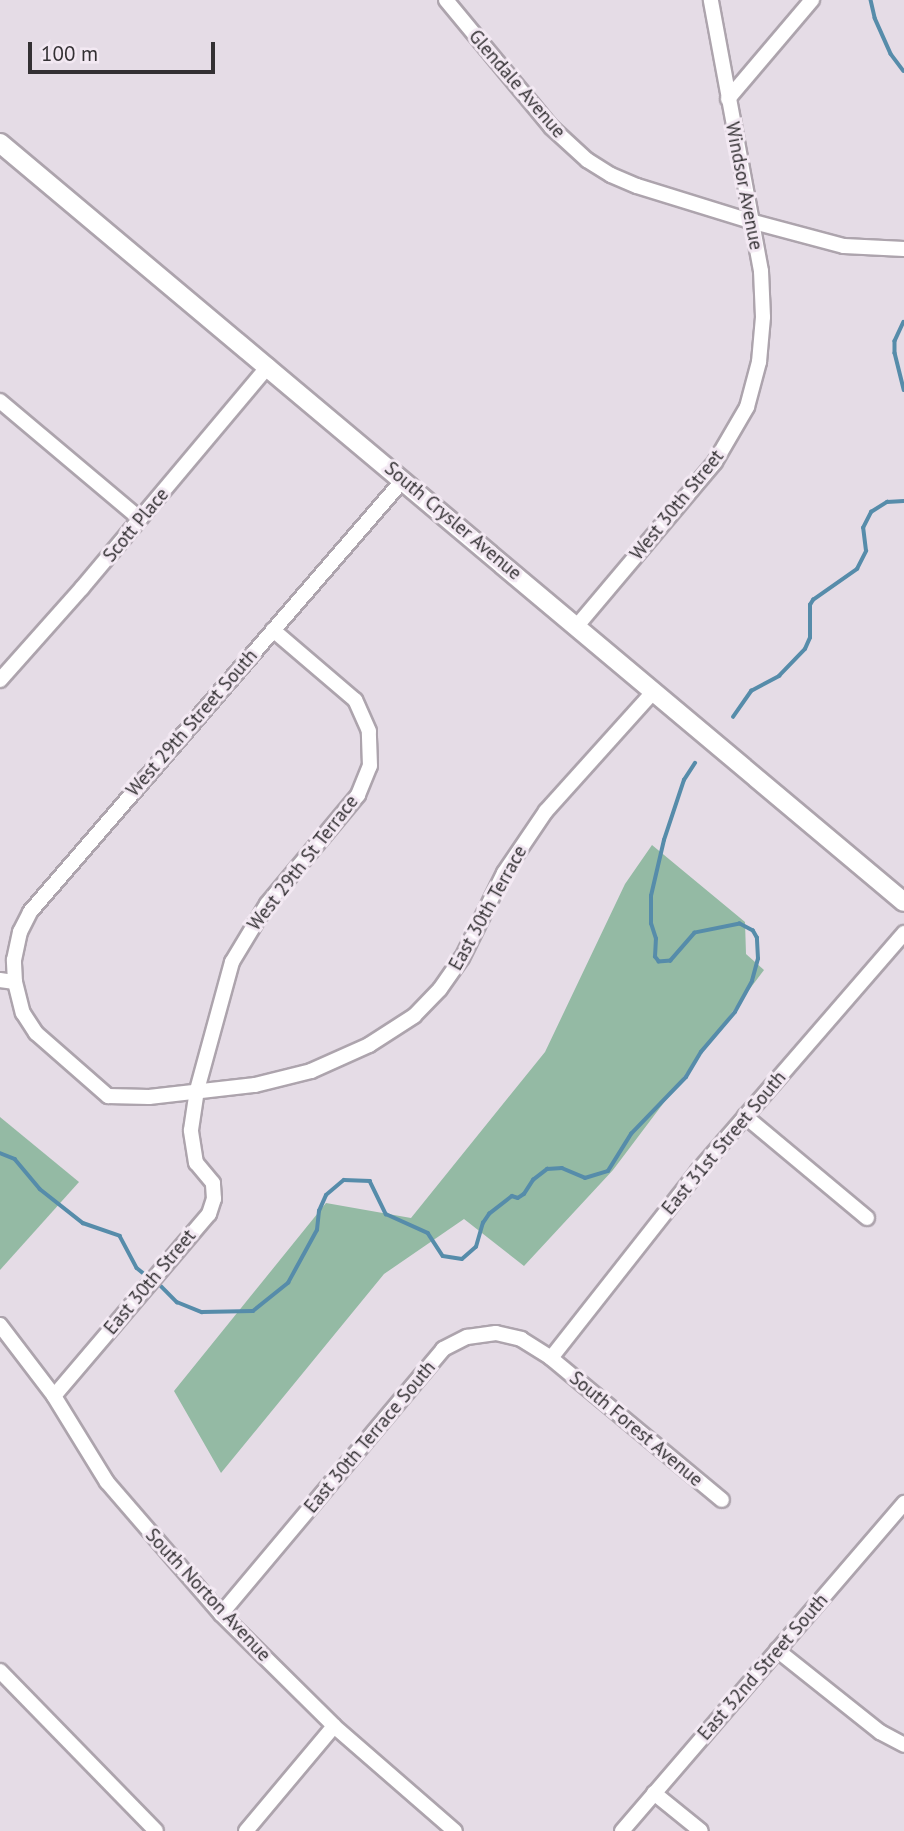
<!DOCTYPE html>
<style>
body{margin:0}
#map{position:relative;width:904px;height:1831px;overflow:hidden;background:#e5dce6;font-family:"PT Sans",sans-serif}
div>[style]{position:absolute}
.green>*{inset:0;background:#94baa4}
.stream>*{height:3.5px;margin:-1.75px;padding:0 1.75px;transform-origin:1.75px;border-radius:1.75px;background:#568caa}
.roads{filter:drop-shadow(2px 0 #ada4ad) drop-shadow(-2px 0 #ada4ad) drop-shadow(0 2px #ada4ad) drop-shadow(0 -2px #ada4ad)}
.minor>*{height:14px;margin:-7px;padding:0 7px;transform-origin:7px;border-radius:7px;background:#fff}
.major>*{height:18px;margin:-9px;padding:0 9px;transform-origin:9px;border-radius:9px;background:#fff}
span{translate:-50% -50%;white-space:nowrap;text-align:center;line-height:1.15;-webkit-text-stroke:6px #f3e9f3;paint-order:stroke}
.street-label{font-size:19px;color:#333033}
.scale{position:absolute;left:28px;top:42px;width:187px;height:32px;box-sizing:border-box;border:4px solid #333033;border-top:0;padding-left:9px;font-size:21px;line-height:24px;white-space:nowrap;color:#333033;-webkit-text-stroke:5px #f3e9f3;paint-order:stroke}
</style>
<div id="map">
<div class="green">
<div style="clip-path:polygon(652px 845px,745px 922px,746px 954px,764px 970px,613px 1170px,524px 1266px,464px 1219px,384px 1274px,221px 1473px,174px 1391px,326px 1203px,411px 1218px,545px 1052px,625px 884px)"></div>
<div style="clip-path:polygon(0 1117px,79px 1182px,0 1270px)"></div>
</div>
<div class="stream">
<div style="left:871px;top:0;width:18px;rotate:77deg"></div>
<div style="left:875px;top:18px;width:39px;rotate:66deg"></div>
<div style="left:891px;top:54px;width:21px;rotate:53deg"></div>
<div style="left:904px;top:322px;width:21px;rotate:115deg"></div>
<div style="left:895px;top:341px;width:12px;rotate:90deg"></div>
<div style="left:895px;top:353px;width:38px;rotate:76deg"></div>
<div style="left:733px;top:717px;width:32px;rotate:-55deg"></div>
<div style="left:751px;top:691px;width:32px;rotate:-28deg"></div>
<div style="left:779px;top:676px;width:37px;rotate:-46deg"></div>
<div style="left:805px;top:649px;width:12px;rotate:-66deg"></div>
<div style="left:810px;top:638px;width:33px;rotate:-90deg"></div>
<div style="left:810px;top:605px;width:6px;rotate:-59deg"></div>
<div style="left:813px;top:600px;width:54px;rotate:-35.2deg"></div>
<div style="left:857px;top:569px;width:20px;rotate:-63deg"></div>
<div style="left:866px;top:551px;width:23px;rotate:-97deg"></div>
<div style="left:863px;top:528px;width:18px;rotate:-63deg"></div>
<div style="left:871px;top:512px;width:19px;rotate:-32deg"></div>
<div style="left:887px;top:502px;width:17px;rotate:-3deg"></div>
<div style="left:0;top:1153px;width:16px;rotate:22deg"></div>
<div style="left:15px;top:1159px;width:39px;rotate:50deg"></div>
<div style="left:40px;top:1189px;width:55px;rotate:38.3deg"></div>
<div style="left:83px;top:1223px;width:39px;rotate:19deg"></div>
<div style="left:120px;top:1236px;width:36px;rotate:62deg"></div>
<div style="left:137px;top:1268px;width:13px;rotate:39deg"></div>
<div style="left:161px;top:1286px;width:23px;rotate:45deg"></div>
<div style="left:177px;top:1302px;width:27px;rotate:22deg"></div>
<div style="left:202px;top:1312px;width:51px;rotate:-1.1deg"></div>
<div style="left:253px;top:1311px;width:45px;rotate:-38.7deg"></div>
<div style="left:288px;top:1283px;width:60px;rotate:-61.3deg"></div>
<div style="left:317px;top:1230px;width:19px;rotate:-84deg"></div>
<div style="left:319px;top:1211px;width:17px;rotate:-66deg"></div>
<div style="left:326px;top:1195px;width:23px;rotate:-40deg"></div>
<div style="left:344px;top:1180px;width:26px;rotate:2deg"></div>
<div style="left:370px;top:1181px;width:37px;rotate:64deg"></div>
<div style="left:386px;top:1214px;width:46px;rotate:24.3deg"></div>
<div style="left:428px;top:1233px;width:27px;rotate:57deg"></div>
<div style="left:443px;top:1256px;width:19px;rotate:9deg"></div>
<div style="left:462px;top:1259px;width:18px;rotate:-41deg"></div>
<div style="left:476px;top:1247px;width:25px;rotate:-74deg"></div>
<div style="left:483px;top:1223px;width:11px;rotate:-56deg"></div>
<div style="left:489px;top:1214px;width:29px;rotate:-38deg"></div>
<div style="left:512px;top:1196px;width:6px;rotate:18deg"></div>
<div style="left:518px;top:1198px;width:7px;rotate:-34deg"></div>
<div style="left:524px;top:1194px;width:17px;rotate:-57deg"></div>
<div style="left:533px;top:1180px;width:18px;rotate:-38deg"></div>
<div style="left:547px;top:1169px;width:15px;rotate:-4deg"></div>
<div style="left:562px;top:1168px;width:25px;rotate:23deg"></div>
<div style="left:585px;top:1178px;width:24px;rotate:-17deg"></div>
<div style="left:608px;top:1171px;width:44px;rotate:-58.1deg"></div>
<div style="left:631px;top:1134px;width:79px;rotate:-46deg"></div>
<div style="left:686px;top:1077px;width:29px;rotate:-59deg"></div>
<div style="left:701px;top:1052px;width:52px;rotate:-49.6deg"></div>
<div style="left:735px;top:1012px;width:35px;rotate:-61deg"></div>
<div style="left:752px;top:981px;width:23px;rotate:-75deg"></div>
<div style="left:758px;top:959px;width:21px;rotate:-93deg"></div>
<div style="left:757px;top:938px;width:8px;rotate:-120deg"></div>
<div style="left:753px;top:931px;width:15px;rotate:-152deg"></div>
<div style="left:740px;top:924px;width:46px;rotate:168.7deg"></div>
<div style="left:695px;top:933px;width:37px;rotate:131deg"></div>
<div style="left:671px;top:961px;width:12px;rotate:175deg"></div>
<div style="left:659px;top:962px;width:6px;rotate:-129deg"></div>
<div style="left:655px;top:957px;width:18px;rotate:-87deg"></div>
<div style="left:656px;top:939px;width:16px;rotate:-108deg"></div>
<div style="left:651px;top:924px;width:28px;rotate:-90deg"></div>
<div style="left:651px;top:896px;width:57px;rotate:-76.9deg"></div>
<div style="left:664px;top:840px;width:63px;rotate:-71.6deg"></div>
<div style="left:684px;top:780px;width:20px;rotate:-57deg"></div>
</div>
<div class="roads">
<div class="minor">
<div style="left:446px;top:0;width:165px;rotate:50.4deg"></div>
<div style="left:551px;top:127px;width:49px;rotate:42.5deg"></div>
<div style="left:587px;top:160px;width:28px;rotate:32deg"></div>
<div style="left:611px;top:175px;width:28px;rotate:23deg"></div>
<div style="left:637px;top:186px;width:118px;rotate:17.2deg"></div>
<div style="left:750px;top:221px;width:97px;rotate:14.9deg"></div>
<div style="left:844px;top:246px;width:60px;rotate:2.9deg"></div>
<div style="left:728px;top:99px;width:130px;rotate:-49.7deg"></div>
<div style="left:0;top:401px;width:183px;rotate:40.1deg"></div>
<div style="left:577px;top:626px;width:214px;rotate:-49.9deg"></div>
<div style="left:715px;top:462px;width:64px;rotate:-59.8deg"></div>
<div style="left:747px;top:407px;width:47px;rotate:-75.1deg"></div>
<div style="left:759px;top:362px;width:45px;rotate:-84.9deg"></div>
<div style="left:763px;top:317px;width:46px;rotate:-92.5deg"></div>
<div style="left:761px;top:271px;width:276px;rotate:-100.5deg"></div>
<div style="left:0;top:680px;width:123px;rotate:-48.3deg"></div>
<div style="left:82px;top:588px;width:290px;rotate:-50deg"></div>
<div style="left:0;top:980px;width:15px;rotate:8deg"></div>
<div style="left:15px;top:982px;width:32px;rotate:76deg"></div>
<div style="left:23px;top:1013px;width:24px;rotate:57deg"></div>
<div style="left:36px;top:1033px;width:96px;rotate:41.2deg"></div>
<div style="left:108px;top:1096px;width:41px;rotate:1.4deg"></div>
<div style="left:149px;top:1097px;width:107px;rotate:-6.5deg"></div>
<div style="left:255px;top:1085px;width:58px;rotate:-14deg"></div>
<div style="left:311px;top:1071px;width:64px;rotate:-24.1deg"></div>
<div style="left:369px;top:1045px;width:54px;rotate:-32.8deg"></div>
<div style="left:414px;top:1016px;width:37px;rotate:-46deg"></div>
<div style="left:440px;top:989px;width:38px;rotate:-55deg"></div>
<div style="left:462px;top:958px;width:95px;rotate:-63.7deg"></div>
<div style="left:504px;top:873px;width:75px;rotate:-55.9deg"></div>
<div style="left:546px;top:811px;width:161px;rotate:-48deg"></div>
<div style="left:15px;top:982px;width:22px;rotate:-93deg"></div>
<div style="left:14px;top:960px;width:29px;rotate:-78deg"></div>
<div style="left:20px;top:932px;width:22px;rotate:-63deg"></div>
<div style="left:30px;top:912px;width:571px;rotate:-49.19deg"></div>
<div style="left:745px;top:1116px;width:159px;rotate:39.9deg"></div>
<div style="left:0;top:1325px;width:89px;rotate:52.7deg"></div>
<div style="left:54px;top:1396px;width:101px;rotate:58.4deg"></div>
<div style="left:107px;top:1482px;width:174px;rotate:49.2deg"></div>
<div style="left:221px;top:1614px;width:159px;rotate:44.7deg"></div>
<div style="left:334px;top:1726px;width:160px;rotate:41deg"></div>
<div style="left:551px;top:1358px;width:238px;rotate:-51.8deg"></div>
<div style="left:698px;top:1171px;width:315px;rotate:-49.1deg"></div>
<div style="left:54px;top:1396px;width:239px;rotate:-49.6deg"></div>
<div style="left:209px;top:1214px;width:16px;rotate:-72deg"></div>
<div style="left:214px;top:1199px;width:16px;rotate:-94deg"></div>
<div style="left:213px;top:1183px;width:26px;rotate:-130deg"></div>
<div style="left:196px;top:1163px;width:33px;rotate:-99deg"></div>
<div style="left:191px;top:1130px;width:40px;rotate:-81.5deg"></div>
<div style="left:197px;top:1090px;width:133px;rotate:-74.7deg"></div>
<div style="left:232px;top:962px;width:68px;rotate:-58.9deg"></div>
<div style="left:267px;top:904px;width:142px;rotate:-50.1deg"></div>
<div style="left:358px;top:795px;width:31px;rotate:-68deg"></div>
<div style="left:370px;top:766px;width:35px;rotate:-92deg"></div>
<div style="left:369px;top:731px;width:34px;rotate:-114deg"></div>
<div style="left:355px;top:700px;width:108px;rotate:-139.5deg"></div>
<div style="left:221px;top:1614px;width:346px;rotate:-50deg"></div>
<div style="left:443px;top:1349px;width:27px;rotate:-27deg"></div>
<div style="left:467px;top:1337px;width:29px;rotate:-8deg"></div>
<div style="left:496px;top:1333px;width:26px;rotate:13deg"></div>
<div style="left:521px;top:1339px;width:36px;rotate:32deg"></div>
<div style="left:551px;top:1358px;width:222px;rotate:39.7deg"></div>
<div style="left:777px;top:1650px;width:132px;rotate:38.5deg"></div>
<div style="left:880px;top:1732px;width:27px;rotate:28deg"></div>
<div style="left:0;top:1671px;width:223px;rotate:45.7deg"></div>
<div style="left:654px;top:1793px;width:60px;rotate:39deg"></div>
<div style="left:246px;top:1831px;width:137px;rotate:-50deg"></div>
<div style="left:622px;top:1831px;width:433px;rotate:-49.3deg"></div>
</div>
<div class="major">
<div style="left:0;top:143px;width:1180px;rotate:40.02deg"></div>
</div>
</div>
<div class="street-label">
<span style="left:517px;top:84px;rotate:49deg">Glendale Avenue</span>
<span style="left:744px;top:186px;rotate:79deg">Windsor Avenue</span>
<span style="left:677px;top:505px;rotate:-51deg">West 30th Street</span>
<span style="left:453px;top:521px;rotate:40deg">South Crysler Avenue</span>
<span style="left:136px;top:525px;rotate:-50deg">Scott Place</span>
<span style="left:192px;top:723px;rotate:-49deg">West 29th Street South</span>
<span style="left:303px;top:863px;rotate:-52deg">West 29th St Terrace</span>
<span style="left:488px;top:908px;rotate:-61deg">East 30th Terrace</span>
<span style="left:724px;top:1143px;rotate:-50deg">East 31st Street South</span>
<span style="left:150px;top:1282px;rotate:-50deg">East 30th Street</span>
<span style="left:636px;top:1429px;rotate:40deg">South Forest Avenue</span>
<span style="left:370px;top:1437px;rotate:-50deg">East 30th Terrace South</span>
<span style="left:208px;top:1595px;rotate:47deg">South Norton Avenue</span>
<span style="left:763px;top:1667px;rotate:-49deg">East 32nd Street South</span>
</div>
<div class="scale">100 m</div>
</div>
